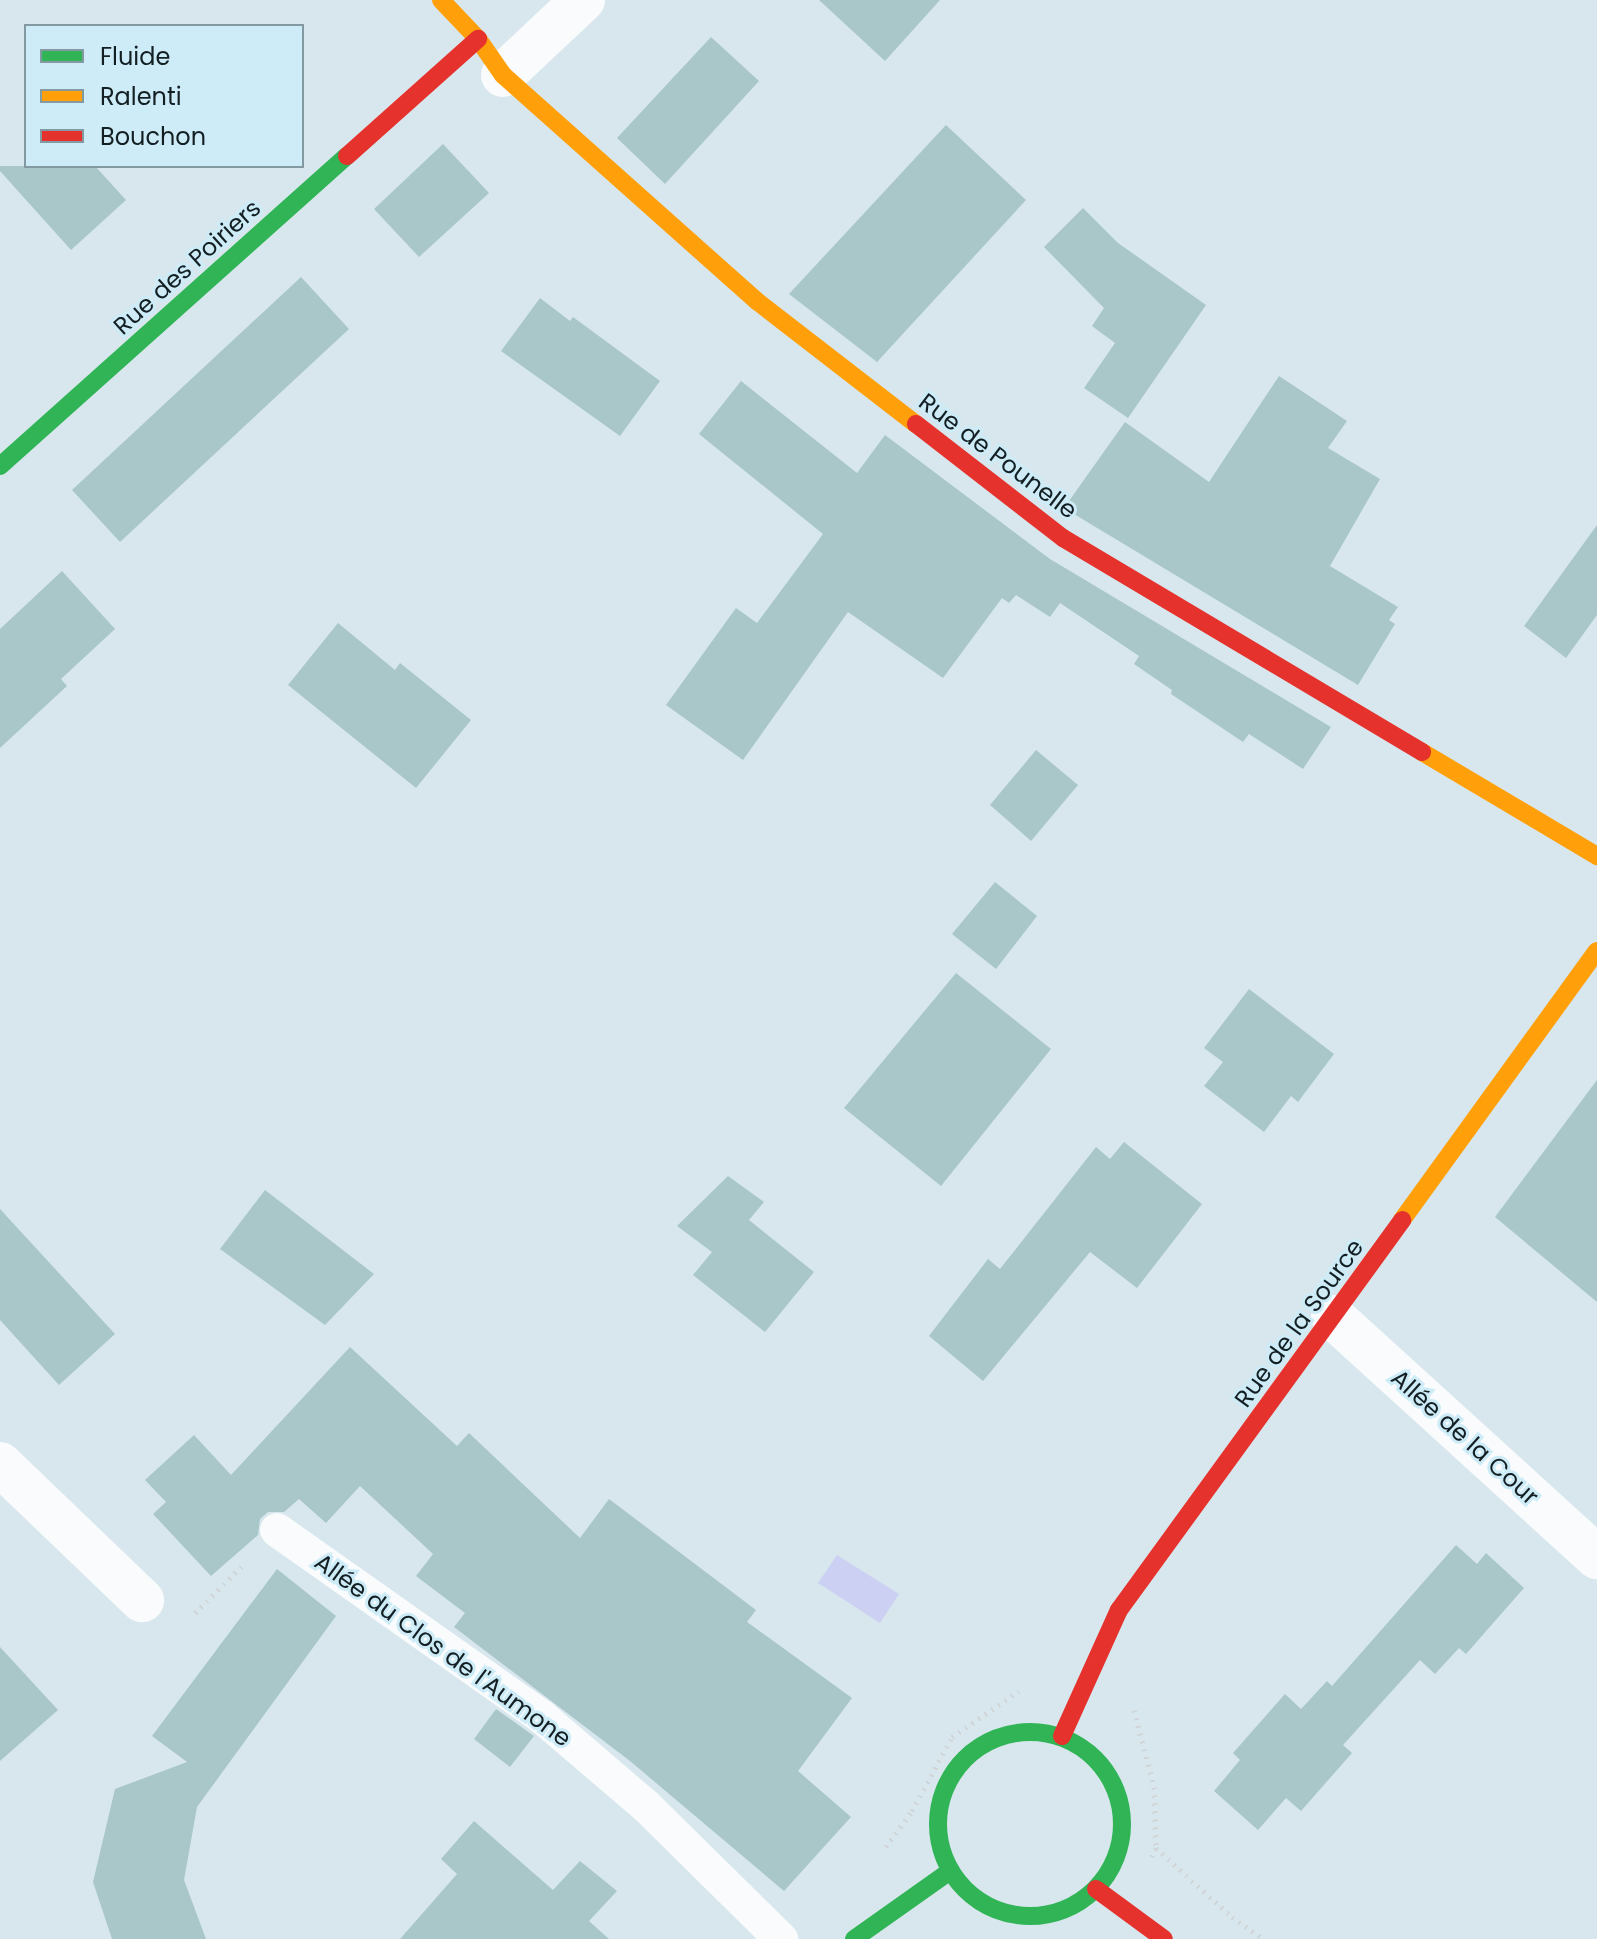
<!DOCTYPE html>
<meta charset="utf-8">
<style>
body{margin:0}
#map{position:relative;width:1597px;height:1939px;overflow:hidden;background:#d7e7ed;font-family:Poppins,sans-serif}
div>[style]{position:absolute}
.water>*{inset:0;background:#ccd1f3}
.building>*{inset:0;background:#a9c7c8}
.path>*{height:5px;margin-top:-2.5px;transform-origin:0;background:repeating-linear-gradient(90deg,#d0d5d7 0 2px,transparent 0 8px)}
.lane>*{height:34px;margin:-17px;padding:0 17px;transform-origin:17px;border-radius:17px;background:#f9fbfc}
.street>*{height:44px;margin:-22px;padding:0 22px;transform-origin:22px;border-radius:22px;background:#f9fbfc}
.fast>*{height:18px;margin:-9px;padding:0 9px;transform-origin:9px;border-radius:9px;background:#30b455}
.fast>.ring{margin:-9px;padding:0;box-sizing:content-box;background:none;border:18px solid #30b455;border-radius:50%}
.slow>*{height:18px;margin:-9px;padding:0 9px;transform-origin:9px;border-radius:9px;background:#ff9f0a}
.jam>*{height:18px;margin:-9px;padding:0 9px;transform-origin:9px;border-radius:9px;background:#e5322d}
span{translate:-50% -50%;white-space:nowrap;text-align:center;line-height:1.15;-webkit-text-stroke:6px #cdecf7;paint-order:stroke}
.street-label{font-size:24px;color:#141f23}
.legend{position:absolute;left:24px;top:24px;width:280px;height:144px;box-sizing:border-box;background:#cdecf7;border:2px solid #839aa2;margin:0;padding:10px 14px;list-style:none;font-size:24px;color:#141f23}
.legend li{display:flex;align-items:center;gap:16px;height:40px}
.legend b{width:40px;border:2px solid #839aa2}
</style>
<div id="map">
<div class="water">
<div style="clip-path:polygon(837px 1555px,899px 1594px,880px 1623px,818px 1583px)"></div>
</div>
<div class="building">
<div style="clip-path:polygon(819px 0,940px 0,885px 61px)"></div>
<div style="clip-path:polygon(711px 37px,759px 81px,665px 184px,617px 138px)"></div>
<div style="clip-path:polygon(946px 125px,1026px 200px,877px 362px,789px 294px)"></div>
<div style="clip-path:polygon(443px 144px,489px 193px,419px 257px,374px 209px)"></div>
<div style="clip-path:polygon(0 166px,95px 166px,126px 200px,71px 250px,0 171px)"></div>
<div style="clip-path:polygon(1083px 208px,1118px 243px,1206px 305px,1128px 418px,1084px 388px,1115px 343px,1092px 326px,1104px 308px,1044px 247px)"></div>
<div style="clip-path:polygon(301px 277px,349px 329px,120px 542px,72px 490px)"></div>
<div style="clip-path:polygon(540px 298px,570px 321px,573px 317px,660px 381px,620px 436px,501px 351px)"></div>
<div style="clip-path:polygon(1279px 376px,1347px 421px,1328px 448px,1380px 479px,1330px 566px,1398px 607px,1389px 620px,1395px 624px,1358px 685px,1064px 508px,1125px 422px,1209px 482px)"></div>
<div style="clip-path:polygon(741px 381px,857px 473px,885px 435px,1050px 559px,1331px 727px,1303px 769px,1249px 734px,1243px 742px,1171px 694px,1172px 690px,1134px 664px,1139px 656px,1060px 603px,1050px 617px,1016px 595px,1009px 603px,1002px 598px,943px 678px,848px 612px,743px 760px,666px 705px,736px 608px,757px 623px,823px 534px,699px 434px)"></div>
<div style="clip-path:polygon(1597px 525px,1597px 615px,1566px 658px,1524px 626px)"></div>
<div style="clip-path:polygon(62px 571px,115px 629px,61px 679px,67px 686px,0 748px,0 629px)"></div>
<div style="clip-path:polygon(338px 623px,395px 670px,400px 663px,471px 720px,416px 788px,288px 685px)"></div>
<div style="clip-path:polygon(1036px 750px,1078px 785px,1031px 841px,990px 805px)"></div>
<div style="clip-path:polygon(995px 882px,1037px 916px,996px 969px,952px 934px)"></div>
<div style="clip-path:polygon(956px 973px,1051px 1049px,941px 1186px,844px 1108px)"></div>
<div style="clip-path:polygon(1249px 989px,1334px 1054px,1298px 1102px,1291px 1096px,1264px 1132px,1204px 1086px,1223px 1062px,1204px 1048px)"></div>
<div style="clip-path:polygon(1597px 1080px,1597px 1302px,1495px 1217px)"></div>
<div style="clip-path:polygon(1124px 1142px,1202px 1204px,1137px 1288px,1090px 1252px,983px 1381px,929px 1336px,988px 1259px,1000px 1269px,1096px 1147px,1110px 1159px)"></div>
<div style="clip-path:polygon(728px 1176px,764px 1202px,749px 1220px,814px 1272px,765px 1332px,693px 1275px,712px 1252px,677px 1226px)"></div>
<div style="clip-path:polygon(265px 1190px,374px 1274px,325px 1325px,220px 1249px)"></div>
<div style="clip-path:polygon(0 1209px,115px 1334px,59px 1385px,0 1320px)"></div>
<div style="clip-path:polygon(350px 1347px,457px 1446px,469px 1433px,580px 1538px,609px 1499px,756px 1610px,747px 1622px,852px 1698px,798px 1771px,851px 1817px,784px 1891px,630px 1761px,454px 1627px,465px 1613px,416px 1576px,433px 1554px,360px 1486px,326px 1523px,299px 1499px,284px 1512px,268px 1512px,260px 1519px,258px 1535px,211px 1576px,153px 1514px,166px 1502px,145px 1480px,194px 1435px,231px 1475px)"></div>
<div style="clip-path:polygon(1456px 1545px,1477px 1564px,1486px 1553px,1524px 1588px,1466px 1654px,1459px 1648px,1435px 1674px,1420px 1660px,1343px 1745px,1352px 1753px,1301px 1811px,1286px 1798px,1258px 1830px,1214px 1791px,1240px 1760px,1233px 1753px,1285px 1694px,1301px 1709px,1327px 1681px,1332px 1686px)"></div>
<div style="clip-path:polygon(277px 1569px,336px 1616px,197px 1807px,184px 1880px,206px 1939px,112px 1939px,93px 1882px,115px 1789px,187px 1762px,152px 1736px)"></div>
<div style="clip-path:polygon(0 1647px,58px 1710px,0 1761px)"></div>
<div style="clip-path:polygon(496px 1709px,534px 1736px,510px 1767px,474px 1739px)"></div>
<div style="clip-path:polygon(474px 1821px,553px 1890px,580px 1861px,617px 1891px,589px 1921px,609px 1939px,400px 1939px,457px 1874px,441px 1859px)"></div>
</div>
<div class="path">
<div style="left:195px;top:1613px;width:66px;rotate:-45deg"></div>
<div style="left:1134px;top:1710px;width:80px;rotate:75.4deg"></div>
<div style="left:1154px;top:1787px;width:61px;rotate:88.1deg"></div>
<div style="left:1156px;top:1848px;width:13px;rotate:117deg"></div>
<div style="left:886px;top:1847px;width:44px;rotate:-54.2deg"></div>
<div style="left:912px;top:1811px;width:84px;rotate:-61.6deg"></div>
<div style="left:952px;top:1737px;width:81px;rotate:-34.5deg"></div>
<div style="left:1156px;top:1848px;width:103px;rotate:42.2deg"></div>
<div style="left:1232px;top:1917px;width:39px;rotate:35deg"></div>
</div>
<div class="lane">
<div style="left:277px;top:1530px;width:324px;rotate:35.2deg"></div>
<div style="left:542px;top:1717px;width:137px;rotate:40.6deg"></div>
<div style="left:646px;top:1806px;width:190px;rotate:44.6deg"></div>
</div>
<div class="street">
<div style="left:503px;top:75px;width:110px;rotate:-43.2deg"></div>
<div style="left:1333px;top:1317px;width:357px;rotate:42.3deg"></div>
<div style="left:0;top:1464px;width:197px;rotate:43.8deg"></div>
</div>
<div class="fast">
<div style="left:0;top:466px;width:465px;rotate:-41.8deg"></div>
<div class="ring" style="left:938px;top:1732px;width:166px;height:166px"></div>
<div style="left:854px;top:1939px;width:118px;rotate:-35.3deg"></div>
</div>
<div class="slow">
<div style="left:441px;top:0;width:54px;rotate:46.5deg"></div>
<div style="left:478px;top:39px;width:44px;rotate:55.2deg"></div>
<div style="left:503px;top:75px;width:341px;rotate:41.7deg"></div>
<div style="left:758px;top:302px;width:200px;rotate:37.7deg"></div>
<div style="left:1422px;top:752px;width:204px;rotate:30.7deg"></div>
<div style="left:1402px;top:1220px;width:332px;rotate:-54.1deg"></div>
</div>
<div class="jam">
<div style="left:347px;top:156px;width:176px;rotate:-41.8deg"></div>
<div style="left:916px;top:424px;width:186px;rotate:37.8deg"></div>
<div style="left:1063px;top:538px;width:418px;rotate:30.8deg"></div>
<div style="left:1062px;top:1736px;width:138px;rotate:-65.7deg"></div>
<div style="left:1119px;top:1610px;width:482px;rotate:-54deg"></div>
<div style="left:1096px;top:1889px;width:84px;rotate:36.3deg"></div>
</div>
<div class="street-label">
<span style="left:187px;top:267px;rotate:-42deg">Rue des Poiriers</span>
<span style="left:998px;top:456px;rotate:37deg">Rue de Pounelle</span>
<span style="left:1299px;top:1323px;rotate:-54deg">Rue de la Source</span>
<span style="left:1465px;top:1437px;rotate:42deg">Allée de la Cour</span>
<span style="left:443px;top:1650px;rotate:36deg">Allée du Clos de l'Aumone</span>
</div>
<ul class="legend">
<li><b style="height:10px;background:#30b455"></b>Fluide</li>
<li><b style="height:10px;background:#ff9f0a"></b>Ralenti</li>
<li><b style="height:10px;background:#e5322d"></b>Bouchon</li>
</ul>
</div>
